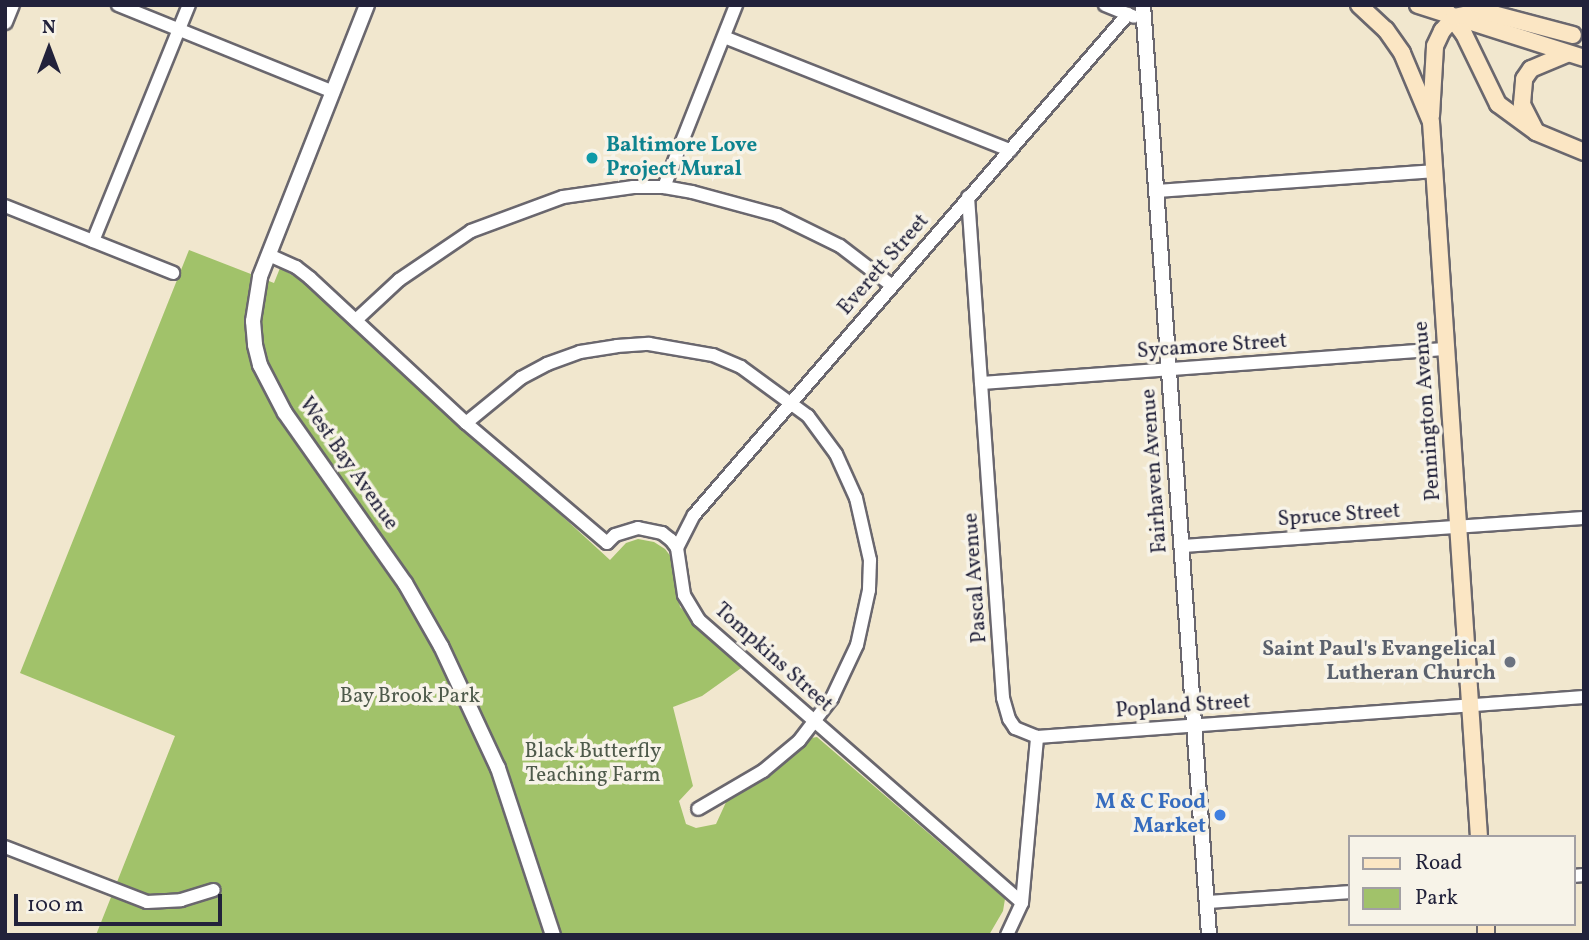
<!DOCTYPE html>
<style>
body{margin:0}
#map{position:relative;width:1589px;height:940px;overflow:hidden;background:#f1e7ce;font-family:Vollkorn,serif}
div>[style]{position:absolute}
.green>*{inset:0;background:#a1c26a}
.roads{filter:drop-shadow(2px 0 #6a676e) drop-shadow(-2px 0 #6a676e) drop-shadow(0 2px #6a676e) drop-shadow(0 -2px #6a676e)}
.minor>*{height:12px;margin:-6px;padding:0 6px;transform-origin:6px;border-radius:6px;background:#fff}
.tertiary>*{height:14px;margin:-7px;padding:0 7px;transform-origin:7px;border-radius:7px;background:#fff}
.secondary>*{height:16px;margin:-8px;padding:0 8px;transform-origin:8px;border-radius:8px;background:#fbe6c4}
.dots>*{width:19px;height:19px;translate:-50% -50%;box-sizing:border-box;border:4px solid #f7f3e8;border-radius:50%}
span{translate:-50% -50%;white-space:nowrap;text-align:center;line-height:1.15;-webkit-text-stroke:7px #f7f3e8;paint-order:stroke}
.culture-label{font-size:21px;color:#0d838f;font-weight:700}
.left{translate:0 -50%;text-align:left}
.street-label{font-size:21px;color:#22223b}
.worship-label{font-size:21px;color:#5b616d;font-weight:700}
.right{translate:-100% -50%;text-align:right}
.park-label{font-size:21px;color:#4e5a4b}
.shop-label{font-size:21px;color:#366cbe;font-weight:700}
.frame{position:absolute;inset:0;border:7px solid #22223b;pointer-events:none}
.legend{position:absolute;left:1348px;top:835px;width:228px;height:91px;box-sizing:border-box;background:#f7f3e8;border:2px solid #a29fa3;margin:0;padding:9px 12px;list-style:none;font-size:21px;color:#22223b}
.legend li{display:flex;align-items:center;gap:14px;height:35px}
.legend b{width:35px;border:2px solid #a29fa3}
.north{position:absolute;left:14px;top:14px;width:70px;height:70px;-webkit-text-stroke:5px #f7f3e8;paint-order:stroke;rotate:0deg;font-size:19px;font-weight:700;line-height:28px;text-align:center;color:#22223b}
.north::after{content:'';display:block;margin:auto;width:24px;height:32px;background:#22223b;clip-path:polygon(50% 0,100% 100%,50% 72%,0 100%)}
.scale{position:absolute;left:14px;top:894px;width:208px;height:32px;box-sizing:border-box;border:4px solid #22223b;border-top:0;padding-left:9px;font-size:21px;line-height:24px;white-space:nowrap;color:#22223b;-webkit-text-stroke:5px #f7f3e8;paint-order:stroke}
</style>
<div id="map">
<div class="green">
<div style="clip-path:polygon(189px 250px,274px 283px,280px 268px,311px 286px,610px 560px,626px 543px,638px 539px,654px 542px,665px 549px,672px 558px,680px 607px,744px 666px,702px 696px,673px 707px,693px 786px,679px 801px,686px 824px,696px 828px,716px 824px,727px 800px,738px 789px,779px 765px,811px 738px,817px 737px,1005px 899px,1003px 911px,989px 935px,96px 935px,175px 736px,20px 673px)"></div>
</div>
<div class="roads">
<div class="minor">
<div style="left:118px;top:5px;width:232px;rotate:22deg"></div>
<div style="left:1105px;top:5px;width:31px;rotate:22deg"></div>
<div style="left:724px;top:37px;width:308px;rotate:21.6deg"></div>
<div style="left:664px;top:187px;width:196px;rotate:-68.4deg"></div>
<div style="left:1156px;top:191px;width:278px;rotate:-4.1deg"></div>
<div style="left:968px;top:197px;width:502px;rotate:86deg"></div>
<div style="left:1003px;top:698px;width:22px;rotate:74deg"></div>
<div style="left:1009px;top:719px;width:11px;rotate:56deg"></div>
<div style="left:1015px;top:728px;width:24px;rotate:22deg"></div>
<div style="left:1037px;top:737px;width:548px;rotate:-4.18deg"></div>
<div style="left:5px;top:206px;width:181px;rotate:21.7deg"></div>
<div style="left:93px;top:241px;width:255px;rotate:-67.9deg"></div>
<div style="left:269px;top:255px;width:30px;rotate:24deg"></div>
<div style="left:296px;top:267px;width:18px;rotate:38deg"></div>
<div style="left:310px;top:278px;width:213px;rotate:42.9deg"></div>
<div style="left:466px;top:423px;width:185px;rotate:40.4deg"></div>
<div style="left:607px;top:543px;width:11px;rotate:-45deg"></div>
<div style="left:615px;top:535px;width:24px;rotate:-17deg"></div>
<div style="left:638px;top:528px;width:25px;rotate:12deg"></div>
<div style="left:662px;top:533px;width:11px;rotate:38deg"></div>
<div style="left:671px;top:540px;width:10px;rotate:53deg"></div>
<div style="left:677px;top:548px;width:48px;rotate:81.5deg"></div>
<div style="left:684px;top:595px;width:29px;rotate:59deg"></div>
<div style="left:699px;top:620px;width:429px;rotate:41.2deg"></div>
<div style="left:356px;top:320px;width:59px;rotate:-42.9deg"></div>
<div style="left:399px;top:280px;width:87px;rotate:-34.2deg"></div>
<div style="left:471px;top:231px;width:98px;rotate:-20.3deg"></div>
<div style="left:563px;top:197px;width:71px;rotate:-8.1deg"></div>
<div style="left:633px;top:187px;width:31px"></div>
<div style="left:664px;top:187px;width:28px;rotate:10deg"></div>
<div style="left:692px;top:192px;width:88px;rotate:15.1deg"></div>
<div style="left:777px;top:215px;width:70px;rotate:26.2deg"></div>
<div style="left:840px;top:246px;width:64px;rotate:37.4deg"></div>
<div style="left:981px;top:383px;width:465px;rotate:-4.2deg"></div>
<div style="left:466px;top:423px;width:71px;rotate:-39.3deg"></div>
<div style="left:521px;top:378px;width:30px;rotate:-28deg"></div>
<div style="left:547px;top:364px;width:35px;rotate:-20deg"></div>
<div style="left:580px;top:352px;width:37px;rotate:-9deg"></div>
<div style="left:617px;top:346px;width:32px;rotate:-4deg"></div>
<div style="left:649px;top:344px;width:65px;rotate:9.8deg"></div>
<div style="left:713px;top:355px;width:30px;rotate:23deg"></div>
<div style="left:741px;top:367px;width:83px;rotate:36.2deg"></div>
<div style="left:808px;top:416px;width:47px;rotate:53.6deg"></div>
<div style="left:836px;top:454px;width:48px;rotate:65.6deg"></div>
<div style="left:856px;top:498px;width:64px;rotate:77.3deg"></div>
<div style="left:870px;top:560px;width:30px;rotate:92deg"></div>
<div style="left:869px;top:590px;width:56px;rotate:102.3deg"></div>
<div style="left:857px;top:645px;width:59px;rotate:115.3deg"></div>
<div style="left:832px;top:698px;width:54px;rotate:127.5deg"></div>
<div style="left:799px;top:741px;width:47px;rotate:140.2deg"></div>
<div style="left:763px;top:771px;width:75px;rotate:149.7deg"></div>
<div style="left:1182px;top:546px;width:403px;rotate:-4deg"></div>
<div style="left:677px;top:548px;width:37px;rotate:-63deg"></div>
<div style="left:694px;top:515px;width:663px;rotate:-49.1deg"></div>
<div style="left:5px;top:847px;width:152px;rotate:21.2deg"></div>
<div style="left:147px;top:902px;width:34px;rotate:-3deg"></div>
<div style="left:181px;top:900px;width:34px;rotate:-17deg"></div>
<div style="left:1573px;top:876px;width:11px;rotate:-5deg"></div>
<div style="left:1207px;top:902px;width:142px;rotate:-4deg"></div>
<div style="left:1007px;top:935px;width:35px;rotate:-65deg"></div>
<div style="left:1022px;top:903px;width:167px;rotate:-84.8deg"></div>
</div>
<div class="tertiary">
<div style="left:367px;top:5px;width:292px;rotate:111.5deg"></div>
<div style="left:260px;top:277px;width:45px;rotate:99deg"></div>
<div style="left:253px;top:321px;width:24px;rotate:85deg"></div>
<div style="left:255px;top:345px;width:21px;rotate:76deg"></div>
<div style="left:260px;top:365px;width:54px;rotate:62.5deg"></div>
<div style="left:285px;top:413px;width:208px;rotate:54.8deg"></div>
<div style="left:405px;top:583px;width:73px;rotate:60.3deg"></div>
<div style="left:441px;top:646px;width:135px;rotate:65deg"></div>
<div style="left:498px;top:768px;width:176px;rotate:71.8deg"></div>
<div style="left:1143px;top:5px;width:932px;rotate:85.94deg"></div>
<div style="left:5px;top:22px;width:18px;rotate:-68deg"></div>
</div>
<div class="secondary">
<div style="left:1359px;top:5px;width:37px;rotate:43deg"></div>
<div style="left:1386px;top:30px;width:28px;rotate:55deg"></div>
<div style="left:1402px;top:53px;width:75px;rotate:67.2deg"></div>
<div style="left:1431px;top:122px;width:717px;rotate:86.16deg"></div>
<div style="left:1418px;top:5px;width:174px;rotate:17.7deg"></div>
<div style="left:1442px;top:5px;width:36px;rotate:53deg"></div>
<div style="left:1464px;top:34px;width:78px;rotate:64.1deg"></div>
<div style="left:1498px;top:104px;width:47px;rotate:36.4deg"></div>
<div style="left:1536px;top:132px;width:52px;rotate:22.6deg"></div>
<div style="left:1431px;top:116px;width:70px;rotate:-86.7deg"></div>
<div style="left:1435px;top:46px;width:17px;rotate:-65deg"></div>
<div style="left:1442px;top:31px;width:18px;rotate:-49deg"></div>
<div style="left:1454px;top:17px;width:29px;rotate:-12deg"></div>
<div style="left:1482px;top:11px;width:94px;rotate:14.8deg"></div>
<div style="left:1535px;top:130px;width:29px;rotate:-117deg"></div>
<div style="left:1522px;top:104px;width:25px;rotate:-85deg"></div>
<div style="left:1524px;top:79px;width:12px;rotate:-55deg"></div>
<div style="left:1531px;top:69px;width:39px;rotate:-23deg"></div>
<div style="left:1486px;top:924px;width:11px;rotate:90deg"></div>
</div>
</div>
<div class="dots">
<div style="left:592px;top:158px;background:#0f9aa8"></div>
<div style="left:1510px;top:662px;background:#6b7280"></div>
<div style="left:1220px;top:815px;background:#3f7fe0"></div>
</div>
<div class="culture-label">
<span class="left" style="left:606px;top:158px">Baltimore Love<br>Project Mural</span>
</div>
<div class="street-label">
<span style="left:884px;top:265px;rotate:-49deg">Everett Street</span>
<span style="left:1212px;top:347px;rotate:-4deg">Sycamore Street</span>
<span style="left:1428px;top:411px;rotate:-94deg">Pennington Avenue</span>
<span style="left:348px;top:464px;rotate:55deg">West Bay Avenue</span>
<span style="left:1155px;top:471px;rotate:-94deg">Fairhaven Avenue</span>
<span style="left:1339px;top:516px;rotate:-4deg">Spruce Street</span>
<span style="left:976px;top:578px;rotate:-94deg">Pascal Avenue</span>
<span style="left:773px;top:658px;rotate:42deg">Tompkins Street</span>
<span style="left:1183px;top:707px;rotate:-4deg">Popland Street</span>
</div>
<div class="worship-label">
<span class="right" style="left:1496px;top:662px">Saint Paul's Evangelical<br>Lutheran Church</span>
</div>
<div class="park-label">
<span style="left:410px;top:697px">Bay Brook Park</span>
<span style="left:593px;top:764px">Black Butterfly<br>Teaching Farm</span>
</div>
<div class="shop-label">
<span class="right" style="left:1206px;top:815px">M &amp; C Food<br>Market</span>
</div>
<div class="frame"></div>
<ul class="legend">
<li><b style="height:9px;background:#fbe6c4"></b>Road</li>
<li><b style="height:19px;background:#a1c26a"></b>Park</li>
</ul>
<div class="north">N</div>
<div class="scale">100 m</div>
</div>
